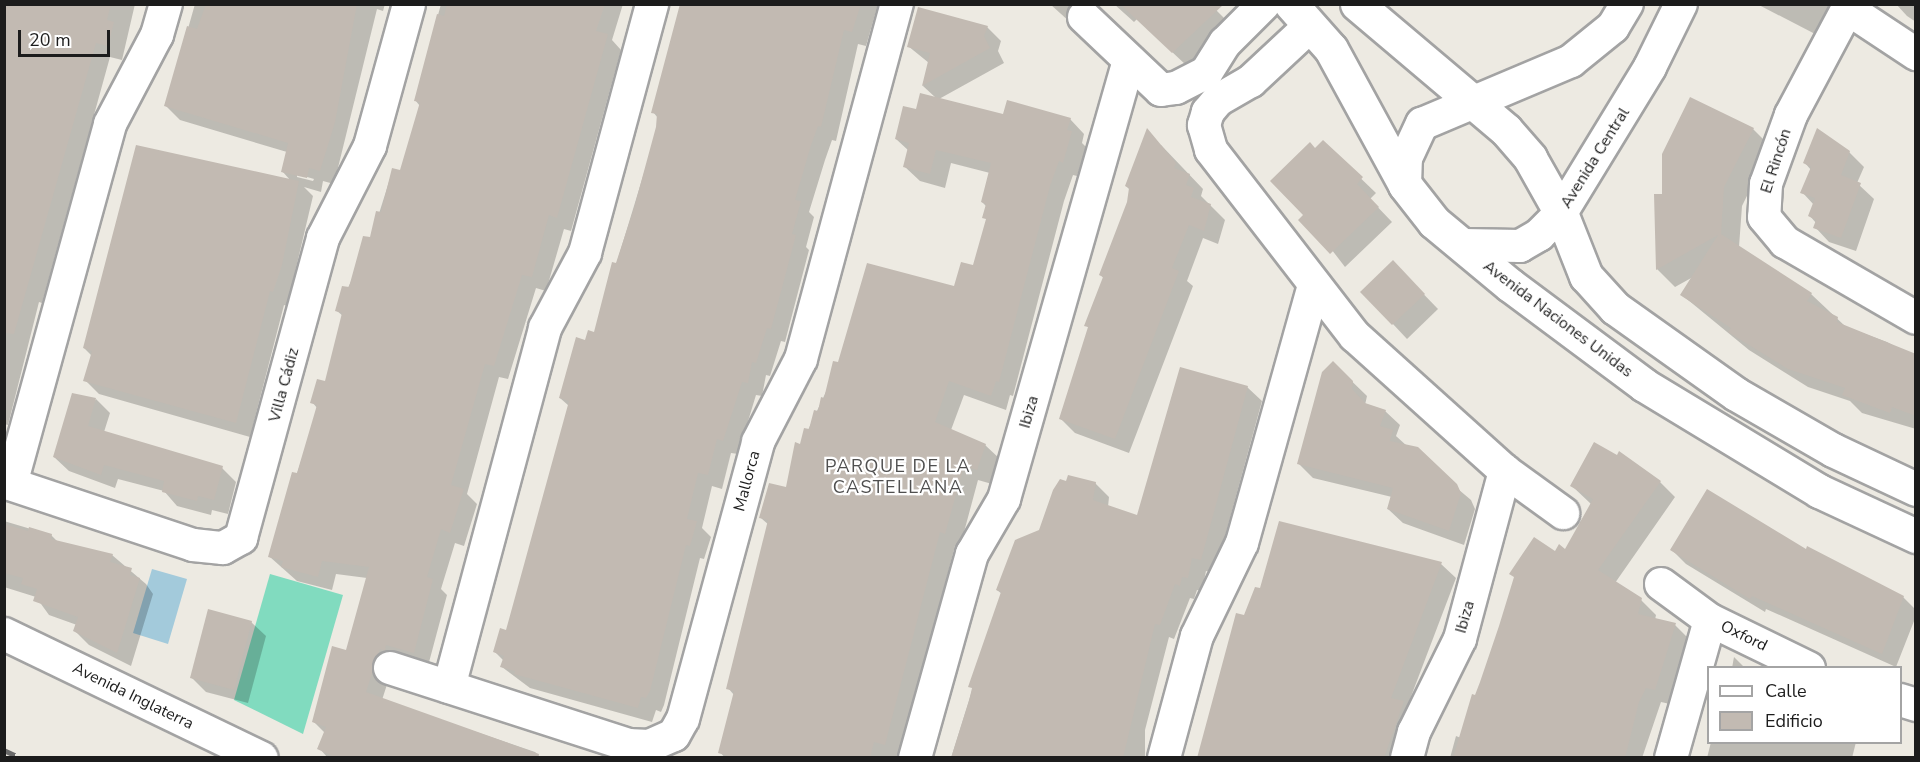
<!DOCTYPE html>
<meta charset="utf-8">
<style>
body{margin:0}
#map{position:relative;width:1920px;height:762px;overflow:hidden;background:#edeae2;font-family:"Nunito Sans",sans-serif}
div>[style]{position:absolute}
.pitch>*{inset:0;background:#81dbbf}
.water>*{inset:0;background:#a3cadb}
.shadow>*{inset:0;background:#0003}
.building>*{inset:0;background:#c2bab2}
.roads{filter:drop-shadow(2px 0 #a3a3a3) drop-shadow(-2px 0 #a3a3a3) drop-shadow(0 2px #a3a3a3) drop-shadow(0 -2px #a3a3a3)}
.minor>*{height:32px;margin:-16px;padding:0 16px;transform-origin:16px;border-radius:16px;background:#fff}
.tertiary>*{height:33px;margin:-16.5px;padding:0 16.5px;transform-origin:16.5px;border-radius:16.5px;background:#fff}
.rail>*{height:4.5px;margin-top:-2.25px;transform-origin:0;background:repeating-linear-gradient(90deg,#6a6a6a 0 12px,transparent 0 24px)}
span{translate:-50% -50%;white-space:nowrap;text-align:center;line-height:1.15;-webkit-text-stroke:4.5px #fff;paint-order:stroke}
.street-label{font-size:16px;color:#1c1c1c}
.neighbourhood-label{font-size:18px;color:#4f4f4f;letter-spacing:1.5px}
.frame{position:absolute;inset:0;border:6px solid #1c1c1c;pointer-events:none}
.legend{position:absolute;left:1707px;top:666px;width:195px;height:78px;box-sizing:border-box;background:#fff;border:2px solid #a4a4a4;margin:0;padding:8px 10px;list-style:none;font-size:18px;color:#1c1c1c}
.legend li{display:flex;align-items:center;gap:12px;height:30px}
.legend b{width:30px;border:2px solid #a4a4a4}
.scale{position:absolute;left:18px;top:30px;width:92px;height:27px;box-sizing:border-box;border:3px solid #1c1c1c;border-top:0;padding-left:8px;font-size:18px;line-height:21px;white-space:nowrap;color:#1c1c1c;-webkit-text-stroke:4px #fff;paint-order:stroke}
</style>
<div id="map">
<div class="pitch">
<div style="clip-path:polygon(270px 574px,343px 595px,303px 734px,234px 700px)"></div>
</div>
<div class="water">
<div style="clip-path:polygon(152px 569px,187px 579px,168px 644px,133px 633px)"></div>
</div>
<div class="shadow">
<div style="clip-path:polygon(20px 4px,135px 4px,122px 60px,110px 57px,42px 303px,39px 302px,8px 425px,4px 424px,4px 13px)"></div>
<div style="clip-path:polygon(evenodd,195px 4px,385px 4px,383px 11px,377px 9px,334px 184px,323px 181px,321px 192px,304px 187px,313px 196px,287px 306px,284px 305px,250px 437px,99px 394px,85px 380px,92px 356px,84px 348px,291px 181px,282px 171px,287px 152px,180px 120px,166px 106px,195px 4px,297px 174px,314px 179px,313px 181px,297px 177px,297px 174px)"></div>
<div style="clip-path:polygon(441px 4px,623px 4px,612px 40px,621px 50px,571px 231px,564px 229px,546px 291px,536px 288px,508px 379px,499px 377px,467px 494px,477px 504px,464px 546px,455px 543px,441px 589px,447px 595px,428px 666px,394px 663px,382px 700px,535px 752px,541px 758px,328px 758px,319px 748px,325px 733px,313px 721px,347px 652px,367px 578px,336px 574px,332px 590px,297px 581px,270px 557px,318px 409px,312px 402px,326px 382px,343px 316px,337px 311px,371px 239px,393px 169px,401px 171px,420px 106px,415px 100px)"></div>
<div style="clip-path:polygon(683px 4px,878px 4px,866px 46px,858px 44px,836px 141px,832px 140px,825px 160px,809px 212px,814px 217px,806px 247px,809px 250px,785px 342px,781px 341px,770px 376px,766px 375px,762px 396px,756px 395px,738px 454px,731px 453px,722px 489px,712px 486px,702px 528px,711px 537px,704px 559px,700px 558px,664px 705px,661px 712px,656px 710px,652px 722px,530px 688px,502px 667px,504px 661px,495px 652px,507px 632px,569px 406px,560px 398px,586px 342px,595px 334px,658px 127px,658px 118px,653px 112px)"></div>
<div style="clip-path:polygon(1050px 4px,1087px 4px,1071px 23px)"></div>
<div style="clip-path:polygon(1114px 4px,1210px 4px,1231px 25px,1187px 66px,1137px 19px,1134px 22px)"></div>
<div style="clip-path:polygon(1757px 4px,1832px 4px,1817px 35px)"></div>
<div style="clip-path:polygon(1896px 4px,1916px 4px,1916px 22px,1907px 16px)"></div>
<div style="clip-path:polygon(987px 27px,1001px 41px,998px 51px,1004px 63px,939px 99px,1004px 116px,1070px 119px,1084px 134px,1082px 143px,1086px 147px,1077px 176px,1073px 175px,1064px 201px,1013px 396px,1010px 395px,1006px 410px,964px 395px,951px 430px,985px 445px,1000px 459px,992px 484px,978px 480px,960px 547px,955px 546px,899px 758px,725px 758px,720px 752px,734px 695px,728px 688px,769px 525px,761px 518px,787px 489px,801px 445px,839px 364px,955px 288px,974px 267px,987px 220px,987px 207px,982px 202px,990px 173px,951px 163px,945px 188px,920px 181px,905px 167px,909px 151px,896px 139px,917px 111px,936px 98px,923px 86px,929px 63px,908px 46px)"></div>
<div style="clip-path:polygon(1753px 129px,1771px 147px,1742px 206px,1739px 247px,1811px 294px,1846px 327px,1887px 342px,1916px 358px,1916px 429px,1862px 413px,1850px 401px,1808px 387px,1749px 350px,1682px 295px,1693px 277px,1675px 287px,1657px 269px,1656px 195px,1663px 196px)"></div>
<div style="clip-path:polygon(1323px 142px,1376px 193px,1370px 199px,1392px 222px,1345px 267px,1305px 215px,1315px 150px)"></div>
<div style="clip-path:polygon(1161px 145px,1203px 189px,1201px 196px,1225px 220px,1218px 244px,1203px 238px,1187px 281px,1193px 286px,1129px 453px,1075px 433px,1060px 418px,1089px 328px,1086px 325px,1104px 279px,1101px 275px,1128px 203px,1130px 190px,1126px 186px)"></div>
<div style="clip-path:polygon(1849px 152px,1864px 167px,1857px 183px,1874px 199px,1856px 251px,1829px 242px,1815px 227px,1816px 223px,1810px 216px,1814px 205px,1802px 192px,1811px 170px,1805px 163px)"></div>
<div style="clip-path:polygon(1407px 277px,1438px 309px,1407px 339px,1363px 292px)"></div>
<div style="clip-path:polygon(1333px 363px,1367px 396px,1365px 405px,1385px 411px,1400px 425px,1396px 436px,1407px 446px,1471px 500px,1475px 509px,1464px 545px,1403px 523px,1388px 509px,1392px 497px,1313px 478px,1299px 464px)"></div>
<div style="clip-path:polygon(1247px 387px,1262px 401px,1215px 573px,1206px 571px,1202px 591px,1197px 590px,1194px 599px,1190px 598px,1174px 639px,1169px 637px,1145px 730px,1145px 758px,951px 758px,1002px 594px,997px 590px,1040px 531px,1095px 483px,1109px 497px,1108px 507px,1138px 517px)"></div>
<div style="clip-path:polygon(96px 399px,110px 413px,104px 432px,222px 468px,236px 482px,228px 514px,212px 510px,211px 515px,177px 506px,164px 491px,118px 479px,115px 488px,69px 471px,54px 457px)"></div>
<div style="clip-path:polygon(1660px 482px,1675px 497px,1615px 583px,1641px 600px,1656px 615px,1655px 620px,1675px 625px,1690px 640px,1670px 704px,1661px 702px,1642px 758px,1450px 758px,1456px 736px,1461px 738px,1555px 553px,1566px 551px,1591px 504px,1572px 486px)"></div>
<div style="clip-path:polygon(4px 521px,51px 535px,58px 542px,112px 555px,146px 584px,153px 594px,131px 666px,89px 645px,74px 630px,77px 625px,49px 615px,36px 597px,4px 587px)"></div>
<div style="clip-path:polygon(1672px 550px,1806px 551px,1903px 597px,1916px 610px,1916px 616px,1896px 667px,1766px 609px,1765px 612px,1686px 564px)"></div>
<div style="clip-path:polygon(1441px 564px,1456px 578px,1407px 707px,1418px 717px,1393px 758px,1199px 758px,1245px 617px)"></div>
<div style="clip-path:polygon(251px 622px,266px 636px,248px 703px,206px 692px,192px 678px)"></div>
<div style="clip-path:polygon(1734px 657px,1745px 668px,1732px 668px)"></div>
<div style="clip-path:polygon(1711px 742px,1856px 742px,1852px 758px,1707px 758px)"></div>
</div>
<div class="building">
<div style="clip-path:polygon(4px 4px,111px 4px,107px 20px,114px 22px,108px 46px,96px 43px,14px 334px,4px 333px)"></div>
<div style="clip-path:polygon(206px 4px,357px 4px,335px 122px,320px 171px,309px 168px,307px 178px,281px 172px,288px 143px,164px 106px,187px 26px,197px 29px)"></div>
<div style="clip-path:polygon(447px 4px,605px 4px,596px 31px,608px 34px,557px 218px,549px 215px,532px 277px,522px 275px,494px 366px,485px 364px,451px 485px,464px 489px,450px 533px,441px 529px,427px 577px,433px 579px,414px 653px,386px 645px,385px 651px,380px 649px,366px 692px,539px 754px,538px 758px,337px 758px,317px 749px,326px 727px,312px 722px,332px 646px,346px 650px,369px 567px,322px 561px,318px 577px,281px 567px,283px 561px,268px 557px,292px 472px,297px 473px,317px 405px,310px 403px,317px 379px,325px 381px,342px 313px,335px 311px,342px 286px,349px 287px,363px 236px,370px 237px,376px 211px,381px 212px,392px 168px,400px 170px,420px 102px,414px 101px,437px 14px,444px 16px)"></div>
<div style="clip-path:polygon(680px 4px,861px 4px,852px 32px,844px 30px,821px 127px,818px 126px,811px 145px,795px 200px,801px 201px,792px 234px,796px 235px,771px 329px,767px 328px,756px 363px,752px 362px,748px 383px,742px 382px,723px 441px,717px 439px,708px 475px,698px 473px,687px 519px,697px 521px,690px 546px,686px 545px,650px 691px,646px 698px,641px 697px,638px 708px,514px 674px,515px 671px,500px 667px,504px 656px,493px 652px,500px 628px,506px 630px,569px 401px,559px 398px,576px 337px,585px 340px,588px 330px,594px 332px,612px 262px,616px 263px,634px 208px,656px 127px,657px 114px,651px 113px)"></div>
<div style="clip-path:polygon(1120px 4px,1224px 4px,1172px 53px)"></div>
<div style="clip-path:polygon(918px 7px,988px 26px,984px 36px,990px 48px,922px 86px,930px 53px,907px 47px)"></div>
<div style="clip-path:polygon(920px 93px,1003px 114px,1007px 100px,1071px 118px,1067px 130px,1072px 131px,1063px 163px,1059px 161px,1050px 186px,999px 382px,996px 381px,991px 396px,949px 381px,935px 422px,986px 444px,977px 470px,964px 466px,945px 534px,940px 532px,885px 745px,874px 742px,870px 758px,735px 758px,718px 753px,734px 691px,726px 689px,768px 520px,759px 518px,769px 483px,786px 487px,795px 442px,800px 444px,804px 428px,809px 429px,814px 410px,818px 411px,821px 397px,824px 398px,833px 361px,838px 362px,867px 263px,954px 286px,961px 262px,973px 265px,986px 219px,982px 218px,986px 204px,981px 202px,991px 163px,936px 150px,930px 174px,903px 167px,909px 143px,895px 139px,903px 106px,916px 109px)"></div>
<div style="clip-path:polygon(1690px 97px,1754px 128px,1724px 187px,1721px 234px,1812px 293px,1807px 301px,1838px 317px,1837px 322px,1916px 354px,1916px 416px,1892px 407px,1890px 413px,1842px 395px,1845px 388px,1788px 369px,1728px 332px,1731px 328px,1680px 295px,1718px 235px,1656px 270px,1654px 194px,1662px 194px,1662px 154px)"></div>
<div style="clip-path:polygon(1147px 128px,1176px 163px,1174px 168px,1190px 174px,1186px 185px,1194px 188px,1191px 197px,1211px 204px,1204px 231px,1189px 225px,1172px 268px,1179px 271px,1115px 439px,1059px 419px,1088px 327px,1084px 326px,1103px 277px,1099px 275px,1127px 202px,1129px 188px,1125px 186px)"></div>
<div style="clip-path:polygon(1817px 128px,1850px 151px,1841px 175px,1861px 183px,1841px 238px,1813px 228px,1816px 220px,1808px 216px,1815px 198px,1800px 193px,1811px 167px,1803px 163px)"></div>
<div style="clip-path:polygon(1323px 140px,1363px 177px,1357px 184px,1379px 207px,1330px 254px,1298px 220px,1303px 215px,1270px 181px,1310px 142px,1315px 148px)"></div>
<div style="clip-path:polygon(136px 145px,299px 181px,282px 265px,273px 292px,270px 291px,236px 423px,83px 381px,92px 351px,83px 348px)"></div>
<div style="clip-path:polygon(1393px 260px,1425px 294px,1392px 325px,1360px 292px)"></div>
<div style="clip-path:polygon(1333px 361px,1353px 381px,1352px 389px,1365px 403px,1386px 410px,1380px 426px,1393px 430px,1390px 441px,1418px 447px,1457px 484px,1461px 493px,1449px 531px,1387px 509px,1393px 488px,1297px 464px,1322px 372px)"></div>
<div style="clip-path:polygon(1180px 367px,1248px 386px,1201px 560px,1192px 558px,1188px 578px,1182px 577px,1180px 586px,1175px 584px,1160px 625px,1155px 624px,1123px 758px,951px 758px,969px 701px,972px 688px,968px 687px,1001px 592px,996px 590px,1015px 540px,1039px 530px,1053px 490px,1060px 479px,1066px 481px,1068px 475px,1096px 482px,1093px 500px,1137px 515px)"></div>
<div style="clip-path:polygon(72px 393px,96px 398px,88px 426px,223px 466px,214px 500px,198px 496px,197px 501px,162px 492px,164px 481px,104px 465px,101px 475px,53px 457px)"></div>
<div style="clip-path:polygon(1594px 442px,1617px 455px,1619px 451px,1661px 481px,1598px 570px,1642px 598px,1638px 614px,1676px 623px,1655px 690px,1646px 688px,1639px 702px,1625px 758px,1453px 758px,1472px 694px,1475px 695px,1480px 682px,1499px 626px,1514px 577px,1509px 574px,1534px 537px,1555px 551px,1559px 544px,1565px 549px,1593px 499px,1570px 486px)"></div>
<div style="clip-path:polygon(1707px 489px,1806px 549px,1807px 546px,1904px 596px,1882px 654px,1752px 596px,1750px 599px,1670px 550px)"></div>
<div style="clip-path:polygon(1279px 521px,1442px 562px,1391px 698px,1404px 701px,1384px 758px,1197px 758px,1236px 613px,1244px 615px,1255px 587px,1260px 588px)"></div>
<div style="clip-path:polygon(4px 524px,28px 531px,29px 527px,52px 534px,51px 539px,113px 554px,110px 562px,132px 568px,130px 575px,140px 578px,117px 653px,73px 631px,78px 617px,33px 601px,37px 589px,21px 584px,23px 578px,4px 573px)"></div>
<div style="clip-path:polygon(208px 609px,252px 621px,234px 690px,190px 678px)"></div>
</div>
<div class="roads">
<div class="minor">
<div style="left:1850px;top:4px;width:126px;rotate:118deg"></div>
<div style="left:1791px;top:115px;width:73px;rotate:109.9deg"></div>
<div style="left:1766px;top:184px;width:33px;rotate:93deg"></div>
<div style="left:1764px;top:217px;width:33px;rotate:50deg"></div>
<div style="left:1785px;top:242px;width:151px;rotate:30.1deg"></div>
<div style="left:1848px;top:9px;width:82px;rotate:33.5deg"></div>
<div style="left:1084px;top:17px;width:106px;rotate:43.5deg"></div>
<div style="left:1161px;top:90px;width:15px;rotate:-8deg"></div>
<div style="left:1176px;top:88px;width:34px;rotate:-27deg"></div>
<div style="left:1206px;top:73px;width:36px;rotate:-58deg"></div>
<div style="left:1225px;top:43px;width:55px;rotate:-45deg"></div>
<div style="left:1310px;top:26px;width:81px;rotate:137deg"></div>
<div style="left:1251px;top:81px;width:38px;rotate:150deg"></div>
<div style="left:1218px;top:100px;width:16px;rotate:130deg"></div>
<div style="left:1208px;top:112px;width:14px;rotate:107deg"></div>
<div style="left:1204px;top:125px;width:26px;rotate:74deg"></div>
<div style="left:1211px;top:150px;width:235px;rotate:52.3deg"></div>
<div style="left:1355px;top:336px;width:202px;rotate:42deg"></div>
<div style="left:1505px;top:471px;width:72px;rotate:35.9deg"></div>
<div style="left:1405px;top:185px;width:27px;rotate:-88deg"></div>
<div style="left:1406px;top:158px;width:38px;rotate:-65deg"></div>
<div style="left:1422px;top:124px;width:162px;rotate:-22.9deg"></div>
<div style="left:1571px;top:61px;width:54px;rotate:-39deg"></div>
<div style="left:1613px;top:27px;width:27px;rotate:-59deg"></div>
<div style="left:1463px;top:245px;width:57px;rotate:1deg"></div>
<div style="left:1520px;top:246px;width:22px;rotate:-30deg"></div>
<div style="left:1539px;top:235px;width:31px;rotate:-45deg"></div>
<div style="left:1561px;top:213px;width:171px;rotate:-58.6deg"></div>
<div style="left:1650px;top:67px;width:70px;rotate:-63.8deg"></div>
<div style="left:4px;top:482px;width:199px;rotate:18.4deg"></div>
<div style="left:193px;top:545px;width:30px;rotate:6deg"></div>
<div style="left:223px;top:548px;width:21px;rotate:-29deg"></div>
<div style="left:241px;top:538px;width:311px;rotate:-74.7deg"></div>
<div style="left:323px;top:238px;width:103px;rotate:-62.9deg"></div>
<div style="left:370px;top:146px;width:147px;rotate:-74.6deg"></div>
<div style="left:11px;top:484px;width:373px;rotate:-74.6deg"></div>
<div style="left:110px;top:124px;width:101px;rotate:-62.2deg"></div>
<div style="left:157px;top:35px;width:32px;rotate:-74deg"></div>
<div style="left:1661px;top:584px;width:61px;rotate:36.3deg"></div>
<div style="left:1710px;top:620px;width:110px;rotate:25.9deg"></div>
<div style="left:4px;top:634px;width:286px;rotate:25.7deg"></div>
<div style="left:390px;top:668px;width:250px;rotate:17.9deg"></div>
<div style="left:628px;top:745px;width:21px;rotate:3deg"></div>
<div style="left:649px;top:746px;width:27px;rotate:-24deg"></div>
<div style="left:674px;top:735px;width:18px;rotate:-61deg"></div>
<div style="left:683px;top:719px;width:287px;rotate:-74.8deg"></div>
<div style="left:758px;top:442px;width:93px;rotate:-62.6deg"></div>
<div style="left:801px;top:359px;width:368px;rotate:-74.9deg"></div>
<div style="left:449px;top:687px;width:372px;rotate:-75deg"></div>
<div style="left:545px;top:328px;width:85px;rotate:-61.9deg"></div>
<div style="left:585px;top:253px;width:258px;rotate:-74.9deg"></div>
<div style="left:1900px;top:700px;width:17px;rotate:17deg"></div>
<div style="left:915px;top:758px;width:212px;rotate:-74.4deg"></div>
<div style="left:972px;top:554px;width:64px;rotate:-59.8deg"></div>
<div style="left:1004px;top:499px;width:456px;rotate:-74.1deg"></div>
<div style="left:1164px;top:758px;width:126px;rotate:-74.9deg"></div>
<div style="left:1197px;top:636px;width:103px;rotate:-64.2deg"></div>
<div style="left:1242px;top:543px;width:268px;rotate:-74.4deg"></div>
<div style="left:1407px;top:758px;width:27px;rotate:-75deg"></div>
<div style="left:1414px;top:732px;width:104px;rotate:-63.7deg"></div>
<div style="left:1460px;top:639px;width:174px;rotate:-75deg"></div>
<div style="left:1671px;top:758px;width:143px;rotate:-74.2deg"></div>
</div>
<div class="tertiary">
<div style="left:1291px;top:4px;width:60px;rotate:48.4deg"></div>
<div style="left:1331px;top:49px;width:155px;rotate:61.4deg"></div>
<div style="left:1405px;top:185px;width:47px;rotate:51.9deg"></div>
<div style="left:1434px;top:222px;width:99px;rotate:39.7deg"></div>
<div style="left:1510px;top:285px;width:167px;rotate:36.7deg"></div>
<div style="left:1644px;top:385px;width:205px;rotate:31.2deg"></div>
<div style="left:1819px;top:491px;width:107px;rotate:24.9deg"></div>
<div style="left:1357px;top:4px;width:195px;rotate:40.2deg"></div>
<div style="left:1506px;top:130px;width:37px;rotate:49deg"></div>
<div style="left:1530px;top:158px;width:63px;rotate:60.6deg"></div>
<div style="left:1561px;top:213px;width:68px;rotate:68.4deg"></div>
<div style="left:1586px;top:276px;width:43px;rotate:47.8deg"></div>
<div style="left:1615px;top:308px;width:148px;rotate:35.4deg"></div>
<div style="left:1736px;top:394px;width:112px;rotate:30deg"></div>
<div style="left:1833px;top:450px;width:92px;rotate:25.2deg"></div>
</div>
</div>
<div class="rail">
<div style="left:4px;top:750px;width:19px;rotate:25deg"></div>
</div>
<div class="street-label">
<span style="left:1595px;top:158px;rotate:-58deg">Avenida Central</span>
<span style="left:1776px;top:161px;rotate:-72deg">El Rincón</span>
<span style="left:1558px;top:319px;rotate:37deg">Avenida Naciones Unidas</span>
<span style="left:284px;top:385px;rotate:-75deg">Villa Cádiz</span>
<span style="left:1029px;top:412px;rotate:-74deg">Ibiza</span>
<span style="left:747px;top:481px;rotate:-75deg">Mallorca</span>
<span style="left:1465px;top:617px;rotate:-74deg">Ibiza</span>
<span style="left:1744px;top:636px;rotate:26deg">Oxford</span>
<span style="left:133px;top:696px;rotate:26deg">Avenida Inglaterra</span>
</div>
<div class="neighbourhood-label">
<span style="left:898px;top:477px">PARQUE DE LA<br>CASTELLANA</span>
</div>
<div class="frame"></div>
<ul class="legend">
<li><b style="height:8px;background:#fff"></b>Calle</li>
<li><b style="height:16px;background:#c2bab2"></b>Edificio</li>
</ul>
<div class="scale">20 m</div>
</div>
